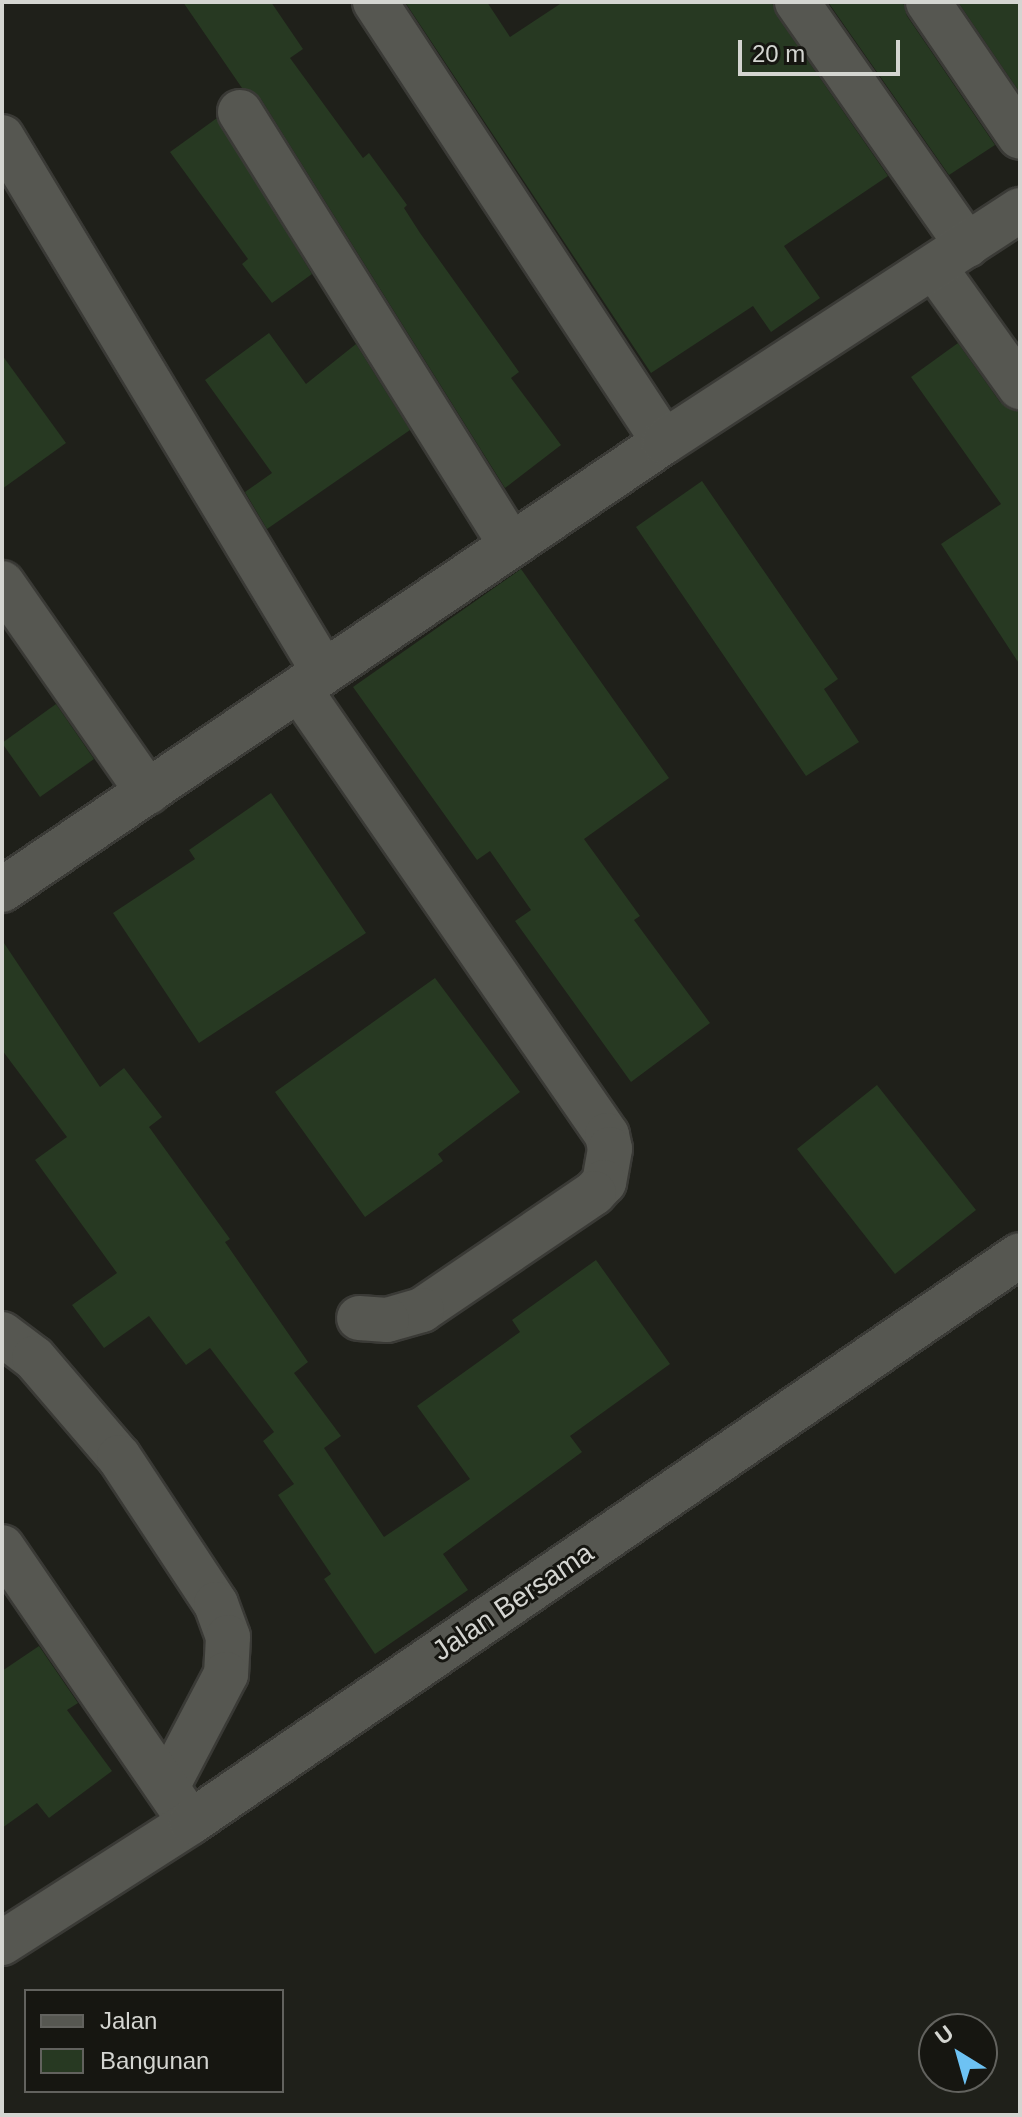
<!DOCTYPE html>
<style>
body{margin:0}
#map{position:relative;width:1022px;height:2117px;overflow:hidden;background:#1f201a;font-family:Arial,sans-serif}
div>[style]{position:absolute}
.building>*{inset:0;background:#273922}
.roads{filter:drop-shadow(2px 0 #3a3a36) drop-shadow(-2px 0 #3a3a36) drop-shadow(0 2px #3a3a36) drop-shadow(0 -2px #3a3a36)}
.minor>*{height:44px;margin:-22px;padding:0 22px;transform-origin:22px;border-radius:22px;background:#565751}
span{translate:-50% -50%;white-space:nowrap;text-align:center;line-height:1.15;-webkit-text-stroke:6px #161611;paint-order:stroke}
.street-label{font-size:28px;color:#d4d5d1}
.frame{position:absolute;inset:0;border:4px solid #d4d5d1;pointer-events:none}
.legend{position:absolute;left:24px;top:1989px;width:260px;height:104px;box-sizing:border-box;background:#161611;border:2px solid #62625e;margin:0;padding:10px 14px;list-style:none;font-size:24px;color:#d4d5d1}
.legend li{display:flex;align-items:center;gap:16px;height:40px}
.legend b{width:40px;border:2px solid #62625e}
.north{position:absolute;left:918px;top:2013px;width:80px;height:80px;box-sizing:border-box;background:#161611;border:2px solid #62625e;border-radius:50%;rotate:323deg;font-size:22px;font-weight:700;line-height:32px;text-align:center;color:#d4d5d1}
.north::after{content:'';display:block;margin:auto;width:28px;height:36px;background:#6dc2f3;clip-path:polygon(50% 0,100% 100%,50% 72%,0 100%)}
.scale{position:absolute;left:738px;top:40px;width:162px;height:36px;box-sizing:border-box;border:4px solid #d4d5d1;border-top:0;padding-left:10px;font-size:24px;line-height:28px;white-space:nowrap;color:#d4d5d1;-webkit-text-stroke:6px #161611;paint-order:stroke}
</style>
<div id="map">
<div class="building">
<div style="clip-path:polygon(183px 2px,271px 2px,303px 49px,290px 58px,363px 158px,369px 153px,407px 205px,404px 208px,420px 233px,519px 372px,511px 378px,561px 445px,505px 488px,261px 99px,242px 88px)"></div>
<div style="clip-path:polygon(405px 2px,487px 2px,510px 37px,563px 2px,772px 2px,777px 16px,888px 176px,784px 246px,820px 298px,771px 332px,753px 306px,651px 373px)"></div>
<div style="clip-path:polygon(828px 2px,903px 2px,907px 16px,995px 145px,949px 175px)"></div>
<div style="clip-path:polygon(958px 2px,1020px 2px,1020px 93px)"></div>
<div style="clip-path:polygon(217px 118px,312px 274px,272px 303px,242px 264px,248px 259px,170px 152px)"></div>
<div style="clip-path:polygon(269px 333px,306px 384px,356px 344px,410px 430px,267px 529px,245px 492px,272px 473px,205px 380px)"></div>
<div style="clip-path:polygon(958px 343px,1000px 402px,1020px 412px,1020px 665px,941px 544px,1001px 504px,911px 377px)"></div>
<div style="clip-path:polygon(2px 355px,66px 443px,2px 489px)"></div>
<div style="clip-path:polygon(702px 481px,838px 679px,824px 689px,859px 742px,806px 776px,636px 527px)"></div>
<div style="clip-path:polygon(521px 569px,669px 778px,584px 839px,640px 916px,634px 920px,710px 1023px,631px 1082px,515px 921px,531px 910px,490px 851px,477px 860px,353px 687px)"></div>
<div style="clip-path:polygon(56px 704px,94px 759px,40px 797px,2px 743px)"></div>
<div style="clip-path:polygon(271px 793px,366px 933px,199px 1043px,113px 913px,195px 859px,189px 850px)"></div>
<div style="clip-path:polygon(2px 940px,100px 1087px,124px 1068px,162px 1117px,149px 1127px,230px 1239px,225px 1242px,308px 1362px,294px 1373px,341px 1436px,324px 1448px,384px 1537px,470px 1479px,417px 1406px,520px 1332px,512px 1320px,596px 1260px,670px 1364px,570px 1436px,582px 1452px,443px 1554px,468px 1590px,375px 1654px,324px 1579px,331px 1574px,278px 1495px,294px 1484px,263px 1441px,274px 1432px,210px 1348px,186px 1365px,149px 1316px,104px 1348px,72px 1305px,117px 1273px,35px 1160px,67px 1137px,2px 1050px)"></div>
<div style="clip-path:polygon(435px 978px,520px 1092px,438px 1154px,443px 1161px,365px 1217px,275px 1092px)"></div>
<div style="clip-path:polygon(877px 1085px,976px 1210px,895px 1274px,797px 1149px)"></div>
<div style="clip-path:polygon(39px 1646px,78px 1703px,67px 1710px,112px 1771px,49px 1818px,37px 1803px,2px 1828px,2px 1671px)"></div>
</div>
<div class="roads">
<div class="minor">
<div style="left:375px;top:2px;width:526px;rotate:56.7deg"></div>
<div style="left:797px;top:2px;width:297px;rotate:55deg"></div>
<div style="left:928px;top:2px;width:163px;rotate:55.7deg"></div>
<div style="left:240px;top:112px;width:511px;rotate:57.96deg"></div>
<div style="left:2px;top:137px;width:624px;rotate:58.96deg"></div>
<div style="left:934px;top:267px;width:148px;rotate:54.4deg"></div>
<div style="left:2px;top:583px;width:255px;rotate:55.1deg"></div>
<div style="left:299px;top:689px;width:542px;rotate:55.37deg"></div>
<div style="left:607px;top:1135px;width:14px;rotate:78deg"></div>
<div style="left:610px;top:1149px;width:34px;rotate:100deg"></div>
<div style="left:604px;top:1182px;width:15px;rotate:132deg"></div>
<div style="left:594px;top:1193px;width:208px;rotate:145.8deg"></div>
<div style="left:422px;top:1310px;width:36px;rotate:164deg"></div>
<div style="left:387px;top:1320px;width:28px;rotate:-176deg"></div>
<div style="left:2px;top:890px;width:799px;rotate:-34.09deg"></div>
<div style="left:664px;top:442px;width:425px;rotate:-33.1deg"></div>
<div style="left:2px;top:1334px;width:40px;rotate:37deg"></div>
<div style="left:34px;top:1358px;width:130px;rotate:49.4deg"></div>
<div style="left:119px;top:1457px;width:176px;rotate:56.6deg"></div>
<div style="left:216px;top:1604px;width:35px;rotate:70deg"></div>
<div style="left:228px;top:1637px;width:37px;rotate:93deg"></div>
<div style="left:226px;top:1674px;width:127px;rotate:117.6deg"></div>
<div style="left:2px;top:1547px;width:315px;rotate:55.6deg"></div>
<div style="left:2px;top:1943px;width:224px;rotate:-32.6deg"></div>
<div style="left:191px;top:1822px;width:1004px;rotate:-34.37deg"></div>
</div>
</div>
<div class="street-label">
<span style="left:513px;top:1602px;rotate:-34deg">Jalan Bersama</span>
</div>
<div class="frame"></div>
<ul class="legend">
<li><b style="height:10px;background:#565751"></b>Jalan</li>
<li><b style="height:22px;background:#273922"></b>Bangunan</li>
</ul>
<div class="north">U</div>
<div class="scale">20 m</div>
</div>
